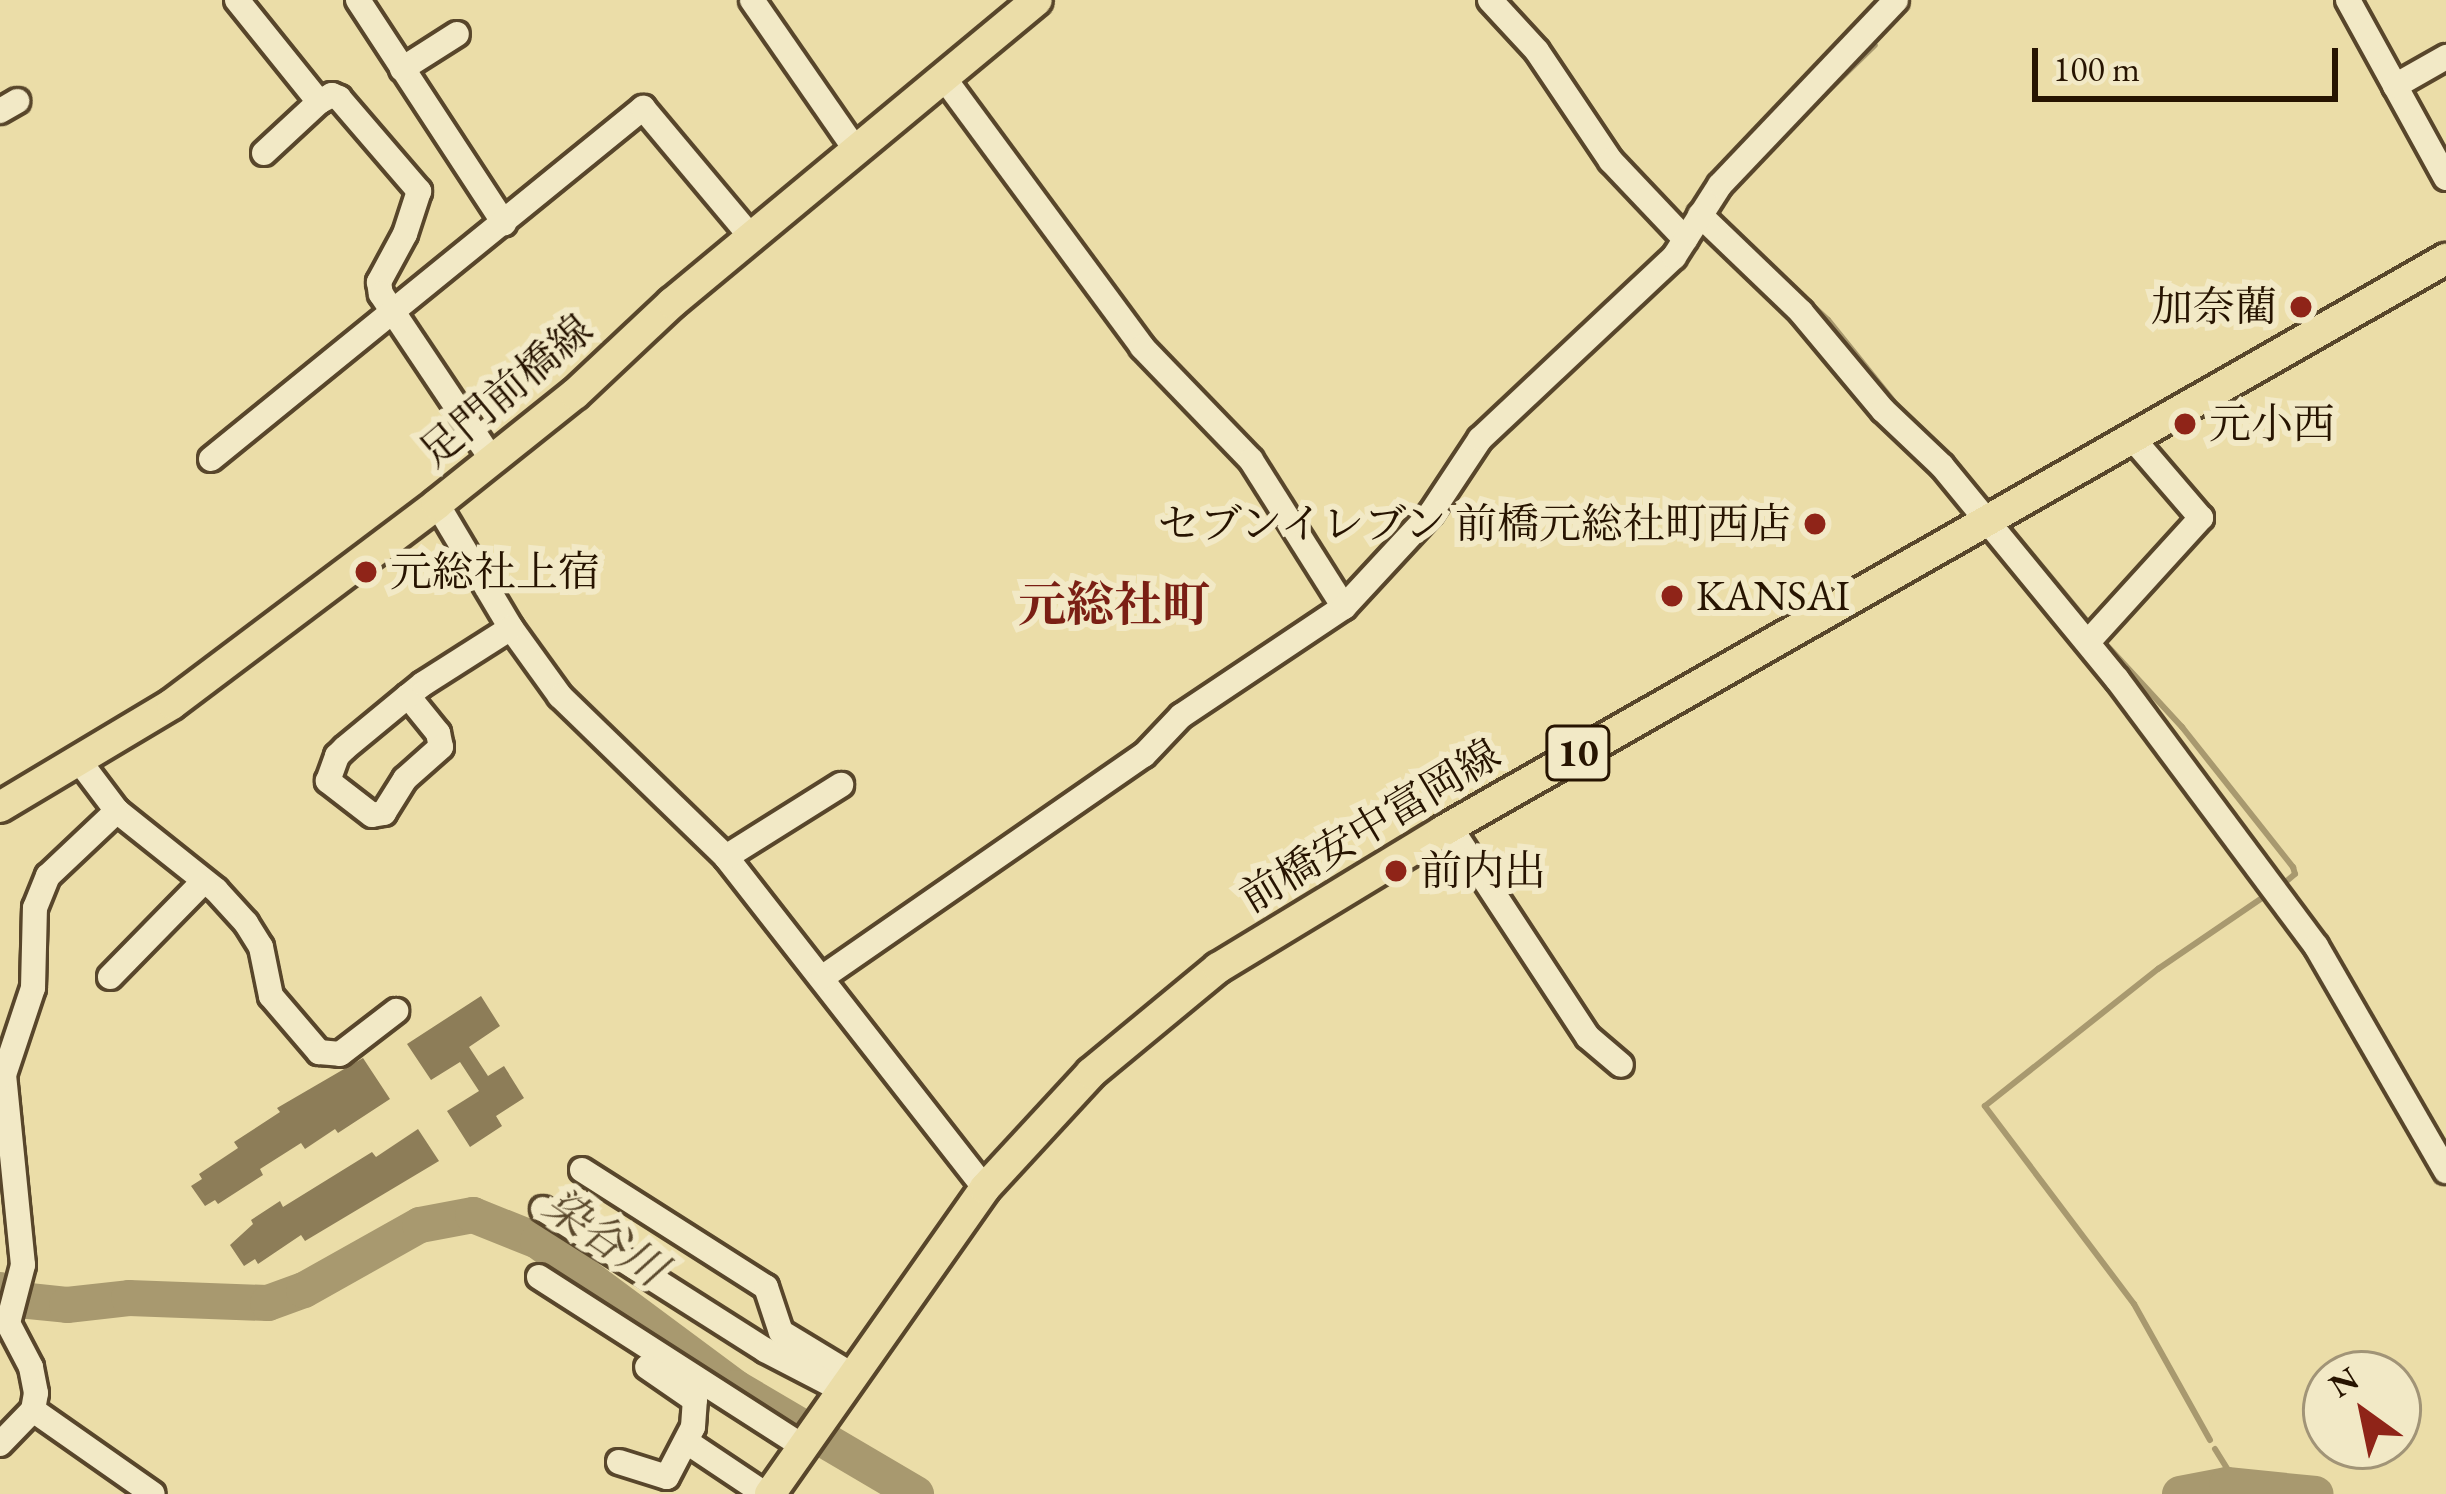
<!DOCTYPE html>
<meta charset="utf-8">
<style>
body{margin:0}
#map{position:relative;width:2446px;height:1494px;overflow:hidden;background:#ebdda8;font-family:"EB Garamond","Noto Serif JP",serif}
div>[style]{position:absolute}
.stream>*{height:6px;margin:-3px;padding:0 3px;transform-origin:3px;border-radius:3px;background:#a8996f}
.river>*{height:36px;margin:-18px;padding:0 18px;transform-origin:18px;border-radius:18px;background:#a8996f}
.building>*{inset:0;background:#8d7d58}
.roads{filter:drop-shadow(3px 0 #58462b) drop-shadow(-3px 0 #58462b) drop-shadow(0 3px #58462b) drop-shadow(0 -3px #58462b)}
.minor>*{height:24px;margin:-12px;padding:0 12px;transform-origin:12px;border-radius:12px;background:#f2e9c6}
.major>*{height:30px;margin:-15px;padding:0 15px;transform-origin:15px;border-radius:15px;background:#ebdda8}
.dots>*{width:33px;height:33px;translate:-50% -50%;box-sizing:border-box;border:6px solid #f2e9c6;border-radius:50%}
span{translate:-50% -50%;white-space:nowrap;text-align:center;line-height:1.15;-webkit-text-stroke:12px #f2e9c6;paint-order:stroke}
.shield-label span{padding:3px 9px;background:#f2e9c6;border:3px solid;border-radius:9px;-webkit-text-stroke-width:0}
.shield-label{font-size:39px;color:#271401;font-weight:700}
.poi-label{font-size:42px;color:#271401}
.right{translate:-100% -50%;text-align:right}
.left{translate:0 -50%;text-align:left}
.street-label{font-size:42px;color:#271401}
.water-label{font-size:45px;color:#5b492d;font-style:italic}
.quarter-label{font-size:48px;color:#7a1f14;font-weight:700}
.north{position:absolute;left:2302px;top:1350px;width:120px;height:120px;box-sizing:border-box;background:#f2e9c6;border:3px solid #a19477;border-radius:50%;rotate:327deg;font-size:33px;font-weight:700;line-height:48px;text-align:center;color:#271401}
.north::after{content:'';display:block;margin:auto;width:42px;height:54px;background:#8f2418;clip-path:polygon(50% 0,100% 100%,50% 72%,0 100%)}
.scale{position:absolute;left:2032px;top:48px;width:306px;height:54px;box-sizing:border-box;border:6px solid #271401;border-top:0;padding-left:15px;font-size:36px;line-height:42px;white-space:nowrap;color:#271401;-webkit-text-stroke:9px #f2e9c6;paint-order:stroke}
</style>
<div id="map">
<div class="stream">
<div style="left:1796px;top:122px;width:110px;rotate:-44.3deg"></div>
<div style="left:1763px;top:259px;width:89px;rotate:43.2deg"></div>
<div style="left:1828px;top:320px;width:119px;rotate:51.1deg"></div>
<div style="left:1951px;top:459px;width:65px;rotate:48.7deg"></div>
<div style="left:2006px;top:523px;width:136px;rotate:50.4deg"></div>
<div style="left:2101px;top:639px;width:120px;rotate:47.4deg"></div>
<div style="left:2182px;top:727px;width:179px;rotate:51.6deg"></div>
<div style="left:2293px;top:867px;width:7px;rotate:74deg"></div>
<div style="left:2295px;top:874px;width:17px;rotate:140deg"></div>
<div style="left:2210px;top:1440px;width:156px;rotate:-119.2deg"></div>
<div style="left:2134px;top:1304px;width:248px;rotate:-127deg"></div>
<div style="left:1985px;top:1106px;width:221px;rotate:-38.4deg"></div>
<div style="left:2158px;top:969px;width:137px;rotate:-34.3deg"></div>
<div style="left:2215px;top:1449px;width:53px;rotate:58.1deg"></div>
</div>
<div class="river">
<div style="left:0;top:1290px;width:31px;rotate:21deg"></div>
<div style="left:29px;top:1301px;width:38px;rotate:6deg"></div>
<div style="left:67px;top:1305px;width:62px;rotate:-6.4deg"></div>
<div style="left:129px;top:1298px;width:139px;rotate:2.1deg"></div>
<div style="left:268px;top:1303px;width:38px;rotate:-20deg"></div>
<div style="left:304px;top:1290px;width:133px;rotate:-29.3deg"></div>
<div style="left:420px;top:1225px;width:54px;rotate:-10.7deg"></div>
<div style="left:473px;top:1215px;width:70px;rotate:21.8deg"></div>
<div style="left:538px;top:1241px;width:247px;rotate:36.6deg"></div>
<div style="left:736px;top:1388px;width:209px;rotate:30.5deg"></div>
<div style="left:2180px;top:1494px;width:48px;rotate:-10.8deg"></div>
<div style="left:2227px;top:1485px;width:89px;rotate:5.8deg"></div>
</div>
<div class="building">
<div style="clip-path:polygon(481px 996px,500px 1026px,469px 1047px,488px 1076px,504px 1066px,524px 1098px,496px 1116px,502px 1126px,470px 1147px,447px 1111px,479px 1091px,460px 1062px,431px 1080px,407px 1044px)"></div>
<div style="clip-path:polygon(363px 1058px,390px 1099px,338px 1133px,335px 1129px,305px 1149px,301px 1143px,260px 1169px,263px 1175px,218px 1204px,215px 1200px,205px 1206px,191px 1186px,202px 1179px,199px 1174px,238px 1148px,234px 1142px,280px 1112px,277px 1108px)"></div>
<div style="clip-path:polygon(418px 1129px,439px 1161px,305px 1241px,301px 1235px,258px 1264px,255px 1259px,244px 1266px,230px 1245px,253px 1224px,251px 1220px,280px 1201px,283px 1207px,372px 1152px,376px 1157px)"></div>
</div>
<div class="roads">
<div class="minor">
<div style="left:237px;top:0;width:131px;rotate:51.2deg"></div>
<div style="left:319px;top:102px;width:15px;rotate:-28deg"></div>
<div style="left:332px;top:95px;width:8px;rotate:23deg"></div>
<div style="left:339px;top:98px;width:123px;rotate:49.3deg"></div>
<div style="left:419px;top:191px;width:45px;rotate:108deg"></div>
<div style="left:405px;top:234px;width:55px;rotate:118.4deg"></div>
<div style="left:379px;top:282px;width:12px;rotate:81deg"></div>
<div style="left:381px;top:294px;width:200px;rotate:56.2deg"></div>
<div style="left:358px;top:0;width:267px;rotate:56.8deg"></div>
<div style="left:752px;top:0;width:183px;rotate:55.3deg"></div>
<div style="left:1490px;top:0;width:69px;rotate:47.3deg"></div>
<div style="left:1537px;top:51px;width:133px;rotate:56.1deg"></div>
<div style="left:1611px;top:161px;width:108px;rotate:46.5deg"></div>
<div style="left:2348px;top:0;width:203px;rotate:61.2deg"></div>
<div style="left:402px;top:69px;width:65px;rotate:-32.5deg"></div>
<div style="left:944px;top:78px;width:334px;rotate:53.6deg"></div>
<div style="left:1142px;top:347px;width:157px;rotate:46deg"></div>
<div style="left:1251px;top:460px;width:174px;rotate:57.7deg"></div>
<div style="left:2395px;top:86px;width:59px;rotate:-29.6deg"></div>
<div style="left:0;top:111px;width:20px;rotate:-30deg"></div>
<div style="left:264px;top:153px;width:75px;rotate:-42.8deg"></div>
<div style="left:1700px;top:215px;width:140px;rotate:43.8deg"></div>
<div style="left:1801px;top:312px;width:128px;rotate:50.1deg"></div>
<div style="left:1883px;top:410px;width:81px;rotate:43.5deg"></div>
<div style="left:1942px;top:466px;width:276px;rotate:50.6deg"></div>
<div style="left:2117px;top:679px;width:333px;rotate:53.3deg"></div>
<div style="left:2316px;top:946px;width:260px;rotate:60deg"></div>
<div style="left:211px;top:459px;width:557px;rotate:-39.09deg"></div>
<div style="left:643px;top:108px;width:170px;rotate:50deg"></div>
<div style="left:437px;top:504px;width:144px;rotate:59.2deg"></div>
<div style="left:511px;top:628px;width:84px;rotate:54.2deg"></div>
<div style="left:560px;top:696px;width:231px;rotate:44.1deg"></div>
<div style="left:726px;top:857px;width:420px;rotate:52deg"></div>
<div style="left:2088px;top:642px;width:168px;rotate:-47.7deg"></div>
<div style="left:2201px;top:518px;width:104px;rotate:-130.7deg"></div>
<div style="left:408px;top:696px;width:48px;rotate:51deg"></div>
<div style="left:438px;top:733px;width:14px;rotate:78deg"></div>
<div style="left:441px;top:747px;width:48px;rotate:138.4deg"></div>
<div style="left:405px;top:779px;width:40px;rotate:122deg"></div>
<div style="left:384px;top:813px;width:12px;rotate:171deg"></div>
<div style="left:372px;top:815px;width:56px;rotate:-142.3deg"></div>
<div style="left:328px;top:781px;width:27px;rotate:-70deg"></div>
<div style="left:337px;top:756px;width:11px;rotate:-45deg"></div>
<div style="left:345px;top:748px;width:82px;rotate:-39.5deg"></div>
<div style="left:408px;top:696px;width:19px;rotate:-39deg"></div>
<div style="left:423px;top:684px;width:104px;rotate:-32.5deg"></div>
<div style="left:80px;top:762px;width:61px;rotate:52.9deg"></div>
<div style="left:117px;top:811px;width:127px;rotate:38.6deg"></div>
<div style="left:216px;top:890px;width:45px;rotate:47.7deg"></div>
<div style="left:246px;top:923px;width:28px;rotate:58deg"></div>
<div style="left:261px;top:947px;width:50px;rotate:78.5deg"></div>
<div style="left:271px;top:996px;width:74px;rotate:49.4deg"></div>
<div style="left:319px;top:1052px;width:21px;rotate:5deg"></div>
<div style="left:340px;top:1054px;width:71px;rotate:-37.5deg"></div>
<div style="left:1450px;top:827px;width:251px;rotate:56.7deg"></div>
<div style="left:1588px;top:1037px;width:43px;rotate:40.3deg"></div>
<div style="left:726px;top:857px;width:136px;rotate:-32.1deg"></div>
<div style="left:110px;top:977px;width:134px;rotate:-45.6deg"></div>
<div style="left:823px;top:977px;width:390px;rotate:-34.7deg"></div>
<div style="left:1144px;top:755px;width:54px;rotate:-46.5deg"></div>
<div style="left:1181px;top:716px;width:196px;rotate:-33.8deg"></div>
<div style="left:1344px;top:607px;width:128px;rotate:-47.2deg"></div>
<div style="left:1431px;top:513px;width:89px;rotate:-56.5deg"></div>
<div style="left:1480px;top:439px;width:266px;rotate:-43.2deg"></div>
<div style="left:1674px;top:257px;width:85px;rotate:-57.4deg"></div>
<div style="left:1720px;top:185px;width:255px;rotate:-46.4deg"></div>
<div style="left:582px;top:1170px;width:218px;rotate:32.5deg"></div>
<div style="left:766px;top:1287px;width:47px;rotate:71.6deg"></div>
<div style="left:781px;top:1332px;width:83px;rotate:31.2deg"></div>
<div style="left:543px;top:1209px;width:263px;rotate:32.4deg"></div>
<div style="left:765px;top:1350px;width:87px;rotate:27.5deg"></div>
<div style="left:539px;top:1277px;width:311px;rotate:32.7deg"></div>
<div style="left:33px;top:1410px;width:146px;rotate:35deg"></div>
<div style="left:687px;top:1442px;width:94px;rotate:33.7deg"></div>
<div style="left:0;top:1444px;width:47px;rotate:-45.9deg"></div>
<div style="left:33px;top:1410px;width:17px;rotate:-80deg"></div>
<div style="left:36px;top:1393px;width:26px;rotate:-101deg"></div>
<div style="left:31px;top:1367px;width:50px;rotate:-117.6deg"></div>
<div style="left:8px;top:1323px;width:60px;rotate:-75.5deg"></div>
<div style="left:23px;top:1265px;width:191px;rotate:-95.7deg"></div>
<div style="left:4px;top:1075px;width:92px;rotate:-71.6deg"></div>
<div style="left:33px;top:988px;width:80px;rotate:-88.6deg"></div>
<div style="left:35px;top:908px;width:35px;rotate:-68deg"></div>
<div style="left:48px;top:876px;width:95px;rotate:-43.3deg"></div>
<div style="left:619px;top:1462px;width:50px;rotate:17.4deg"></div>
<div style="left:667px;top:1477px;width:56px;rotate:-62.5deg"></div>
<div style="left:693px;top:1427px;width:27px;rotate:-86deg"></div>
<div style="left:695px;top:1400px;width:58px;rotate:-145.5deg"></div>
</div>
<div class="major">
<div style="left:0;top:807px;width:200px;rotate:-30.9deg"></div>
<div style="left:172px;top:704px;width:332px;rotate:-37deg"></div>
<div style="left:437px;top:504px;width:176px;rotate:-38.6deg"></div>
<div style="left:575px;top:394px;width:133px;rotate:-43.2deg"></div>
<div style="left:672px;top:303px;width:474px;rotate:-39.7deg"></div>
<div style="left:770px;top:1494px;width:374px;rotate:-54.9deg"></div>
<div style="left:985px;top:1188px;width:156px;rotate:-47.3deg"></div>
<div style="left:1091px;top:1073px;width:165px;rotate:-39.6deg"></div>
<div style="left:1218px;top:968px;width:263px;rotate:-31.3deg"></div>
<div style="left:1443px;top:831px;width:1155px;rotate:-29.7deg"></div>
</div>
</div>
<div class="dots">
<div style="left:2301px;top:307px;background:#8f2418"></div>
<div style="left:2185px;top:424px;background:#8f2418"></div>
<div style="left:1815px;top:524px;background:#8f2418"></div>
<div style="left:366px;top:572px;background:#8f2418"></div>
<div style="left:1672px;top:596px;background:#8f2418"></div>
<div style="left:1396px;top:871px;background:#8f2418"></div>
</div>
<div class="shield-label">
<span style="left:1578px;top:753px">10</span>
</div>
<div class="poi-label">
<span class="right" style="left:2277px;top:307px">加奈藺</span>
<span class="left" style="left:2209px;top:424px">元小西</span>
<span class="right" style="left:1791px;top:524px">セブンイレブン 前橋元総社町西店</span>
<span class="left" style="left:390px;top:572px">元総社上宿</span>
<span class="left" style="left:1696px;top:596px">KANSAI</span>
<span class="left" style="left:1420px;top:871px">前内出</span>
</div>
<div class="street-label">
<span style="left:506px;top:391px;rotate:-40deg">足門前橋線</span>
<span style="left:1370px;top:826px;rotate:-31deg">前橋安中富岡線</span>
</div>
<div class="water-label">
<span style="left:605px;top:1237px;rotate:34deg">染谷川</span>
</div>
<div class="quarter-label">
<span style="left:1114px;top:605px">元総社町</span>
</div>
<div class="north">N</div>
<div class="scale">100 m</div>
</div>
